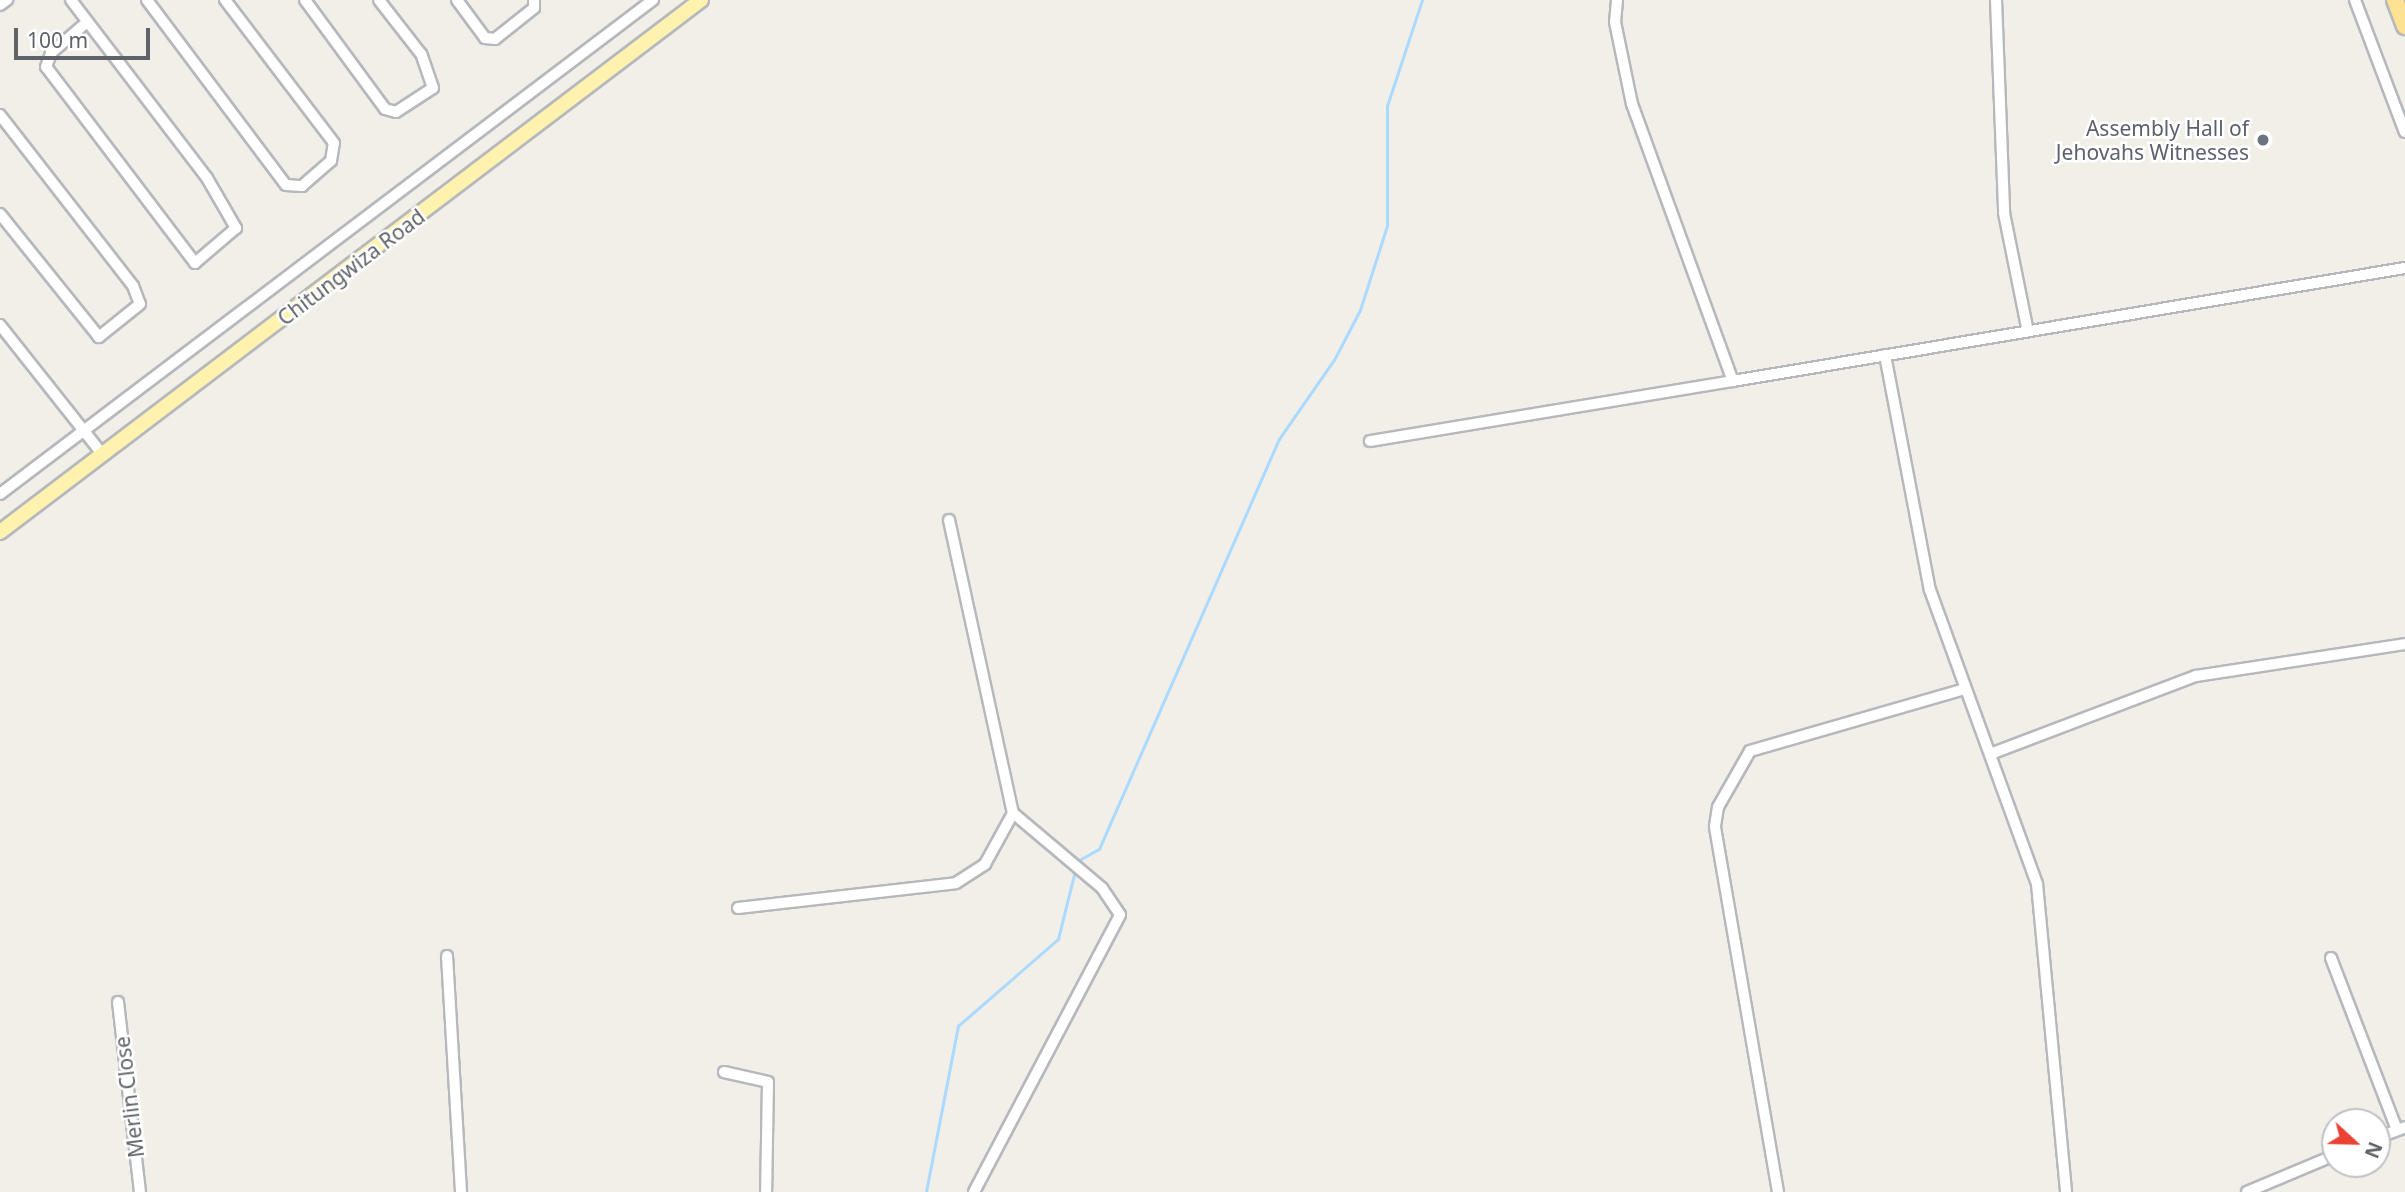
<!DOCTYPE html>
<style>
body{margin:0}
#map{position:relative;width:2405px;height:1192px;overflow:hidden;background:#f1efe8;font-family:"Noto Sans",sans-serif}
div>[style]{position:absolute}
.stream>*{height:2.5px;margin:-1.25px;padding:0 1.25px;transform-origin:1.25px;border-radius:1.25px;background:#aadaff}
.roads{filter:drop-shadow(2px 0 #b5b8bc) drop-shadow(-2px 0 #b5b8bc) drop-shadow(0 2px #b5b8bc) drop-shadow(0 -2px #b5b8bc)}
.minor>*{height:10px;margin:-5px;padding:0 5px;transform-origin:5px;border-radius:5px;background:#fff}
.major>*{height:14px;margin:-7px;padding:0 7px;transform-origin:7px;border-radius:7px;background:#fff2af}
.highway>*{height:16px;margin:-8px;padding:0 8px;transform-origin:8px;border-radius:8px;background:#fde293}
.dots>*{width:19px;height:19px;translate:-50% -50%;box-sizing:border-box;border:4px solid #fff;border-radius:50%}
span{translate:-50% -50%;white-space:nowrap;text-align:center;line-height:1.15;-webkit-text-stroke:5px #fff;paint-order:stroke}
.worship-label{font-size:21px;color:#5b616d}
.right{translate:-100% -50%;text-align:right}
.street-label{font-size:21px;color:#5f6368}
.north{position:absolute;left:2321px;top:1108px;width:70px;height:70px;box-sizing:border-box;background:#fff;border:2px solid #bfc1c3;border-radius:50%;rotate:112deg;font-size:19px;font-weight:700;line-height:28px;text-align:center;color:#5f6368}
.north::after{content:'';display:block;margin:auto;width:24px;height:32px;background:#ea4335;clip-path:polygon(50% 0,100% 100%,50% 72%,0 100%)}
.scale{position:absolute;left:14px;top:28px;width:136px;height:32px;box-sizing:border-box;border:4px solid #5f6368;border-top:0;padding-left:9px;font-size:21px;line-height:24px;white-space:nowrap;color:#5f6368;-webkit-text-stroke:5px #fff;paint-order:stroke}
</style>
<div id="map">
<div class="stream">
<div style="left:1081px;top:859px;width:21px;rotate:-29deg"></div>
<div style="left:1099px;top:849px;width:448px;rotate:-66.3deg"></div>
<div style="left:1279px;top:439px;width:96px;rotate:-55.2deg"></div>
<div style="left:1334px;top:360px;width:56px;rotate:-62.5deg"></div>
<div style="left:1360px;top:310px;width:88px;rotate:-72.2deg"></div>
<div style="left:1387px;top:226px;width:120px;rotate:-90deg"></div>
<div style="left:1387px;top:106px;width:112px;rotate:-71.7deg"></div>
<div style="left:926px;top:1192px;width:169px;rotate:-79.1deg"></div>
<div style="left:958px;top:1026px;width:133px;rotate:-41deg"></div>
<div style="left:1058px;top:939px;width:70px;rotate:-76deg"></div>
</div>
<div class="roads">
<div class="minor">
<div style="left:71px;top:0;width:224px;rotate:52.6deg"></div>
<div style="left:207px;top:178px;width:58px;rotate:59.9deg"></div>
<div style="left:236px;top:228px;width:54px;rotate:139.5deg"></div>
<div style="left:195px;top:263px;width:246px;rotate:-127.2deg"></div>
<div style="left:46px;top:67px;width:15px;rotate:-70deg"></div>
<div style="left:51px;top:53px;width:48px;rotate:-40.7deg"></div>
<div style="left:147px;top:0;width:231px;rotate:53.1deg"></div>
<div style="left:286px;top:185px;width:16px;rotate:4deg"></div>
<div style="left:302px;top:186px;width:38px;rotate:-41deg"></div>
<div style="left:331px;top:161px;width:18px;rotate:-81deg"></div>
<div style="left:334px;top:143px;width:180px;rotate:-127.3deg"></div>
<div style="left:305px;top:0;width:135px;rotate:53.7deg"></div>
<div style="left:385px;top:109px;width:11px;rotate:15deg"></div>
<div style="left:396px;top:112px;width:44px;rotate:-33deg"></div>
<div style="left:433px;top:88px;width:36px;rotate:-109deg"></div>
<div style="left:421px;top:54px;width:68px;rotate:-127.9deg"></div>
<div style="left:457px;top:0;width:47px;rotate:53.6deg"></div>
<div style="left:485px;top:38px;width:10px;rotate:6deg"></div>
<div style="left:495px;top:39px;width:50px;rotate:-38.5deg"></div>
<div style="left:534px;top:8px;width:8px;rotate:-90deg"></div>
<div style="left:1617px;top:0;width:22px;rotate:95deg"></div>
<div style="left:1615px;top:22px;width:84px;rotate:78.3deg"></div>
<div style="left:1632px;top:104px;width:295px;rotate:70deg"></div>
<div style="left:1733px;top:381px;width:681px;rotate:-9.55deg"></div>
<div style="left:1996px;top:0;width:213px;rotate:87.8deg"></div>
<div style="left:2004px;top:213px;width:116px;rotate:78.6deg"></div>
<div style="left:2355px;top:0;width:141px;rotate:69.3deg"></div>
<div style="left:0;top:5px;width:9px;rotate:-36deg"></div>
<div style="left:0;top:115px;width:217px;rotate:52.1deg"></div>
<div style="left:133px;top:286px;width:19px;rotate:69deg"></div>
<div style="left:140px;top:304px;width:53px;rotate:141.2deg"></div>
<div style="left:99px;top:337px;width:158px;rotate:-128.8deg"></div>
<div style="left:0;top:325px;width:166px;rotate:51.6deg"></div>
<div style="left:1885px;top:355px;width:239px;rotate:79.2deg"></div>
<div style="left:1930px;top:590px;width:313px;rotate:70deg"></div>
<div style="left:2037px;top:884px;width:309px;rotate:84.6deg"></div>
<div style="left:1370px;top:441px;width:368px;rotate:-9.4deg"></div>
<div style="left:0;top:494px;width:819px;rotate:-37.11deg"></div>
<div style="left:949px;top:520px;width:300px;rotate:77.7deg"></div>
<div style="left:1013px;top:813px;width:116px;rotate:40.1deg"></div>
<div style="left:1102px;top:888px;width:32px;rotate:56deg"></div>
<div style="left:1120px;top:915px;width:313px;rotate:117.8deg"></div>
<div style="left:1993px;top:753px;width:217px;rotate:-20.8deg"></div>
<div style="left:2196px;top:676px;width:211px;rotate:-8.7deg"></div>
<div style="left:738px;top:908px;width:219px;rotate:-6.5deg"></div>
<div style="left:956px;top:883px;width:35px;rotate:-33deg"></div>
<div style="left:985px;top:864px;width:58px;rotate:-61.2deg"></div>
<div style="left:447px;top:956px;width:236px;rotate:86.6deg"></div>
<div style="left:2331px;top:958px;width:184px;rotate:69deg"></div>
<div style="left:118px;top:1002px;width:191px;rotate:83.4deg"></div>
<div style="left:724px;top:1072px;width:45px;rotate:12.8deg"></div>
<div style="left:768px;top:1082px;width:110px;rotate:91deg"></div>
<div style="left:2377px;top:1138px;width:30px;rotate:-21deg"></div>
<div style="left:1778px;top:1192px;width:371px;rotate:-99.8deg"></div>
<div style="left:1715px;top:826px;width:19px;rotate:-81deg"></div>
<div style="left:1718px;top:807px;width:64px;rotate:-60.3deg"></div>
<div style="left:1750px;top:751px;width:224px;rotate:-16.1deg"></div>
<div style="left:2247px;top:1192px;width:95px;rotate:-22.8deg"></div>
</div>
<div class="major">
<div style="left:0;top:532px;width:880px;rotate:-37.2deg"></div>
</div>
<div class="highway">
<div style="left:2395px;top:0;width:28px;rotate:69deg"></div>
</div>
</div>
<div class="dots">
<div style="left:2263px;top:140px;background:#6b7280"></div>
</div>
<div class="worship-label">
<span class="right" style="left:2249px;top:140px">Assembly Hall of<br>Jehovahs Witnesses</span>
</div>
<div class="street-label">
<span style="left:351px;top:267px;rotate:-37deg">Chitungwiza Road</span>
<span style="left:129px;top:1097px;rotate:-97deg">Merlin Close</span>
</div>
<div class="north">N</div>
<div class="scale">100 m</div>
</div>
